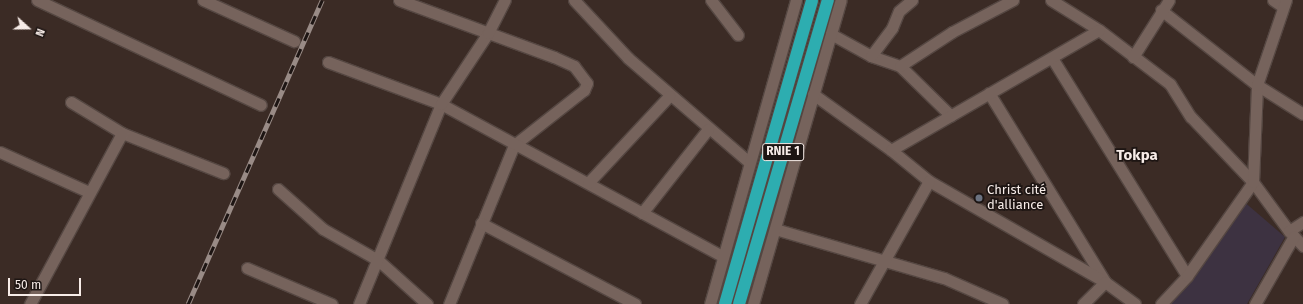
<!DOCTYPE html>
<meta charset="utf-8">
<style>
body{margin:0}
#map{position:relative;width:1303px;height:304px;overflow:hidden;background:#3b2b25;font-family:"Fira Sans",sans-serif}
div>[style]{position:absolute}
.commercial>*{inset:0;background:#3d3241}
.roads{filter:drop-shadow(1px 0 #554742) drop-shadow(-1px 0 #554742) drop-shadow(0 1px #554742) drop-shadow(0 -1px #554742)}
.street>*{height:11px;margin:-5.5px;padding:0 5.5px;transform-origin:5.5px;border-radius:5.5px;background:#76635c}
.highway>*{height:12px;margin:-6px;padding:0 6px;transform-origin:6px;border-radius:6px;background:#2dadb0}
.rail>*{height:4.5px;margin-top:-2.25px;transform-origin:0;background:repeating-linear-gradient(90deg,#1d1513 0 9px,#998b86 0 18px);box-sizing:border-box;border-block:1px solid #998b86}
.dots>*{width:11px;height:11px;translate:-50% -50%;box-sizing:border-box;border:2px solid #1d1513;border-radius:50%}
span{translate:-50% -50%;white-space:nowrap;text-align:center;line-height:1.15;-webkit-text-stroke:3.5px #1d1513;paint-order:stroke}
.shield-label span{padding:1px 3px;background:#1d1513;border:1px solid;border-radius:3px;-webkit-text-stroke-width:0}
.shield-label{font-size:12px;color:#f7ece8;font-weight:700}
.poi-label{font-size:13px;color:#f7ece8}
.left{translate:0 -50%;text-align:left}
.quarter-label{font-size:15px;color:#f7ece8;font-weight:700}
.north{position:absolute;left:8px;top:8px;width:40px;height:40px;-webkit-text-stroke:3px #1d1513;paint-order:stroke;rotate:111deg;font-size:11px;font-weight:700;line-height:16px;text-align:center;color:#f7ece8}
.north::after{content:'';display:block;margin:auto;width:14px;height:18px;background:#f7ece8;clip-path:polygon(50% 0,100% 100%,50% 72%,0 100%)}
.scale{position:absolute;left:8px;top:278px;width:73px;height:18px;box-sizing:border-box;border:2px solid #f7ece8;border-top:0;padding-left:5px;font-size:12px;line-height:14px;white-space:nowrap;color:#f7ece8;-webkit-text-stroke:3px #1d1513;paint-order:stroke}
</style>
<div id="map">
<div class="commercial">
<div style="clip-path:polygon(1242px 200px,1285px 237px,1247px 304px,1169px 304px)"></div>
</div>
<div class="roads">
<div class="street">
<div style="left:37px;top:0;width:247px;rotate:25.1deg"></div>
<div style="left:203px;top:0;width:100px;rotate:24.3deg"></div>
<div style="left:399px;top:0;width:165px;rotate:20.2deg"></div>
<div style="left:554px;top:57px;width:22px;rotate:24deg"></div>
<div style="left:574px;top:66px;width:21px;rotate:53deg"></div>
<div style="left:587px;top:83px;width:8px;rotate:113deg"></div>
<div style="left:584px;top:90px;width:89px;rotate:141.8deg"></div>
<div style="left:514px;top:145px;width:172px;rotate:112.2deg"></div>
<div style="left:574px;top:0;width:79px;rotate:47deg"></div>
<div style="left:628px;top:58px;width:160px;rotate:40.7deg"></div>
<div style="left:711px;top:0;width:44px;rotate:52.4deg"></div>
<div style="left:1051px;top:0;width:57px;rotate:32deg"></div>
<div style="left:1099px;top:30px;width:89px;rotate:37.3deg"></div>
<div style="left:1170px;top:84px;width:39px;rotate:58deg"></div>
<div style="left:1191px;top:117px;width:90px;rotate:46.4deg"></div>
<div style="left:1253px;top:182px;width:61px;rotate:53.7deg"></div>
<div style="left:1289px;top:231px;width:21px;rotate:47deg"></div>
<div style="left:1273px;top:0;width:11px;rotate:34deg"></div>
<div style="left:1161px;top:10px;width:122px;rotate:38deg"></div>
<div style="left:1257px;top:85px;width:54px;rotate:32.2deg"></div>
<div style="left:831px;top:34px;width:46px;rotate:28.8deg"></div>
<div style="left:871px;top:56px;width:31px;rotate:19deg"></div>
<div style="left:900px;top:66px;width:71px;rotate:44.4deg"></div>
<div style="left:871px;top:56px;width:35px;rotate:-53deg"></div>
<div style="left:892px;top:28px;width:18px;rotate:-68deg"></div>
<div style="left:899px;top:11px;width:17px;rotate:-40deg"></div>
<div style="left:1133px;top:57px;width:67px;rotate:-57.7deg"></div>
<div style="left:1052px;top:58px;width:256px;rotate:58.2deg"></div>
<div style="left:328px;top:62px;width:121px;rotate:20.4deg"></div>
<div style="left:441px;top:104px;width:319px;rotate:28.4deg"></div>
<div style="left:900px;top:66px;width:62px;rotate:-33.2deg"></div>
<div style="left:952px;top:32px;width:69px;rotate:-27.7deg"></div>
<div style="left:989px;top:93px;width:220px;rotate:58.4deg"></div>
<div style="left:813px;top:94px;width:96px;rotate:35.7deg"></div>
<div style="left:891px;top:150px;width:49px;rotate:39.2deg"></div>
<div style="left:929px;top:181px;width:203px;rotate:29.8deg"></div>
<div style="left:1105px;top:282px;width:37px;rotate:36deg"></div>
<div style="left:71px;top:102px;width:60px;rotate:31.3deg"></div>
<div style="left:122px;top:133px;width:109px;rotate:21.6deg"></div>
<div style="left:891px;top:150px;width:240px;rotate:-30deg"></div>
<div style="left:0;top:152px;width:98px;rotate:24.2deg"></div>
<div style="left:588px;top:183px;width:119px;rotate:-47deg"></div>
<div style="left:278px;top:189px;width:60px;rotate:41.6deg"></div>
<div style="left:323px;top:229px;width:63px;rotate:29.4deg"></div>
<div style="left:378px;top:260px;width:66px;rotate:41.9deg"></div>
<div style="left:642px;top:213px;width:107px;rotate:-51.8deg"></div>
<div style="left:481px;top:223px;width:174px;rotate:27.7deg"></div>
<div style="left:775px;top:229px;width:176px;rotate:16.2deg"></div>
<div style="left:944px;top:278px;width:64px;rotate:23.8deg"></div>
<div style="left:1289px;top:231px;width:17px;rotate:-33deg"></div>
<div style="left:247px;top:268px;width:92px;rotate:23deg"></div>
<div style="left:30px;top:304px;width:194px;rotate:-61.7deg"></div>
<div style="left:359px;top:304px;width:216px;rotate:-67.7deg"></div>
<div style="left:441px;top:104px;width:85px;rotate:-56.5deg"></div>
<div style="left:488px;top:33px;width:37px;rotate:-63deg"></div>
<div style="left:710px;top:304px;width:316px;rotate:-74.2deg"></div>
<div style="left:753px;top:304px;width:316px;rotate:-73.9deg"></div>
<div style="left:860px;top:304px;width:141px;rotate:-60.7deg"></div>
<div style="left:1083px;top:304px;width:31px;rotate:-45deg"></div>
<div style="left:1161px;top:304px;width:38px;rotate:-47deg"></div>
<div style="left:1187px;top:276px;width:115px;rotate:-54.9deg"></div>
<div style="left:1253px;top:182px;width:97px;rotate:-87.6deg"></div>
<div style="left:1257px;top:85px;width:90px;rotate:-71.2deg"></div>
<div style="left:1255px;top:304px;width:78px;rotate:-60.2deg"></div>
</div>
<div class="highway">
<div style="left:725px;top:304px;width:316px;rotate:-74deg"></div>
<div style="left:739px;top:304px;width:317px;rotate:-73.7deg"></div>
</div>
</div>
<div class="rail">
<div style="left:188px;top:304px;width:332px;rotate:-66.2deg"></div>
</div>
<div class="dots">
<div style="left:979px;top:198px;background:#6b7280"></div>
</div>
<div class="shield-label">
<span style="left:783px;top:152px">RNIE 1</span>
</div>
<div class="poi-label">
<span class="left" style="left:987px;top:198px">Christ cité<br>d'alliance</span>
</div>
<div class="quarter-label">
<span style="left:1137px;top:156px">Tokpa</span>
</div>
<div class="north">N</div>
<div class="scale">50 m</div>
</div>
